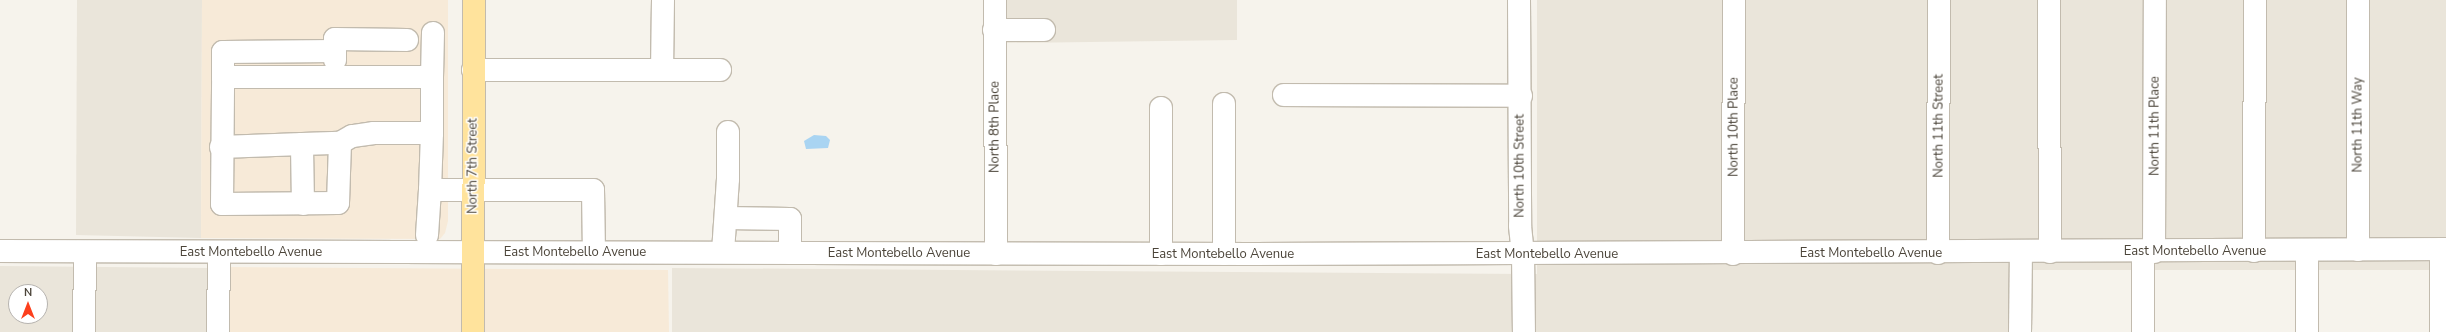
<!DOCTYPE html>
<style>
body{margin:0}
#map{position:relative;width:2446px;height:332px;overflow:hidden;background:#f6f3ec;font-family:"Nunito Sans",sans-serif}
div>[style]{position:absolute}
.residential>*{inset:0;background:#eae5da}
.commercial>*{inset:0;background:#f7ead8}
.water>*{inset:0;background:#a9d4f2}
.roads{filter:drop-shadow(1px 0 #c2bbae) drop-shadow(-1px 0 #c2bbae) drop-shadow(0 1px #c2bbae) drop-shadow(0 -1px #c2bbae)}
.minor>*{height:22px;margin:-11px;padding:0 11px;transform-origin:11px;border-radius:11px;background:#fff}
.major>*{height:22px;margin:-11px;padding:0 11px;transform-origin:11px;border-radius:11px;background:#ffe39c}
span{translate:-50% -50%;white-space:nowrap;text-align:center;line-height:1.15;-webkit-text-stroke:3px #fff;paint-order:stroke}
.street-label{font-size:13px;color:#4b4439}
.north{position:absolute;left:8px;top:284px;width:40px;height:40px;box-sizing:border-box;background:#fff;border:1px solid #b7b4b0;border-radius:50%;rotate:0deg;font-size:11px;font-weight:700;line-height:16px;text-align:center;color:#4b4439}
.north::after{content:'';display:block;margin:auto;width:14px;height:18px;background:#fc3f1d;clip-path:polygon(50% 0,100% 100%,50% 72%,0 100%)}
</style>
<div id="map">
<div class="residential">
<div style="clip-path:polygon(77px 0,202px 0,201px 238px,76px 235px)"></div>
<div style="clip-path:polygon(1007px 0,1237px 0,1237px 40px,1007px 43px)"></div>
<div style="clip-path:polygon(1537px 0,2446px 0,2446px 270px,2011px 270px,2011px 332px,672px 332px,672px 268px,1537px 274px)"></div>
<div style="clip-path:polygon(evenodd,0 266px,210px 268px,211px 332px,0 332px,0 266px,16px 292px,40px 292px,40px 316px,16px 316px,16px 292px)"></div>
</div>
<div class="commercial">
<div style="clip-path:polygon(202px 0,448px 0,448px 221px,445px 233px,440px 239px,201px 238px)"></div>
<div style="clip-path:polygon(224px 267px,668px 270px,669px 332px,224px 332px)"></div>
</div>
<div class="water">
<div style="clip-path:polygon(814px 135px,826px 136px,830px 140px,828px 148px,806px 149px,804px 141px)"></div>
</div>
<div class="roads">
<div class="minor">
<div style="left:663px;top:0;width:70px;rotate:90.8deg"></div>
<div style="left:662px;top:70px;width:58px"></div>
<div style="left:995px;top:0;width:254px;rotate:89.8deg"></div>
<div style="left:1519px;top:0;width:226px;rotate:89.7deg"></div>
<div style="left:1520px;top:226px;width:28px;rotate:84deg"></div>
<div style="left:1523px;top:254px;width:78px;rotate:89.3deg"></div>
<div style="left:2049px;top:0;width:252px;rotate:89.8deg"></div>
<div style="left:994px;top:30px;width:50px"></div>
<div style="left:335px;top:60px;width:21px;rotate:-90deg"></div>
<div style="left:335px;top:39px;width:72px;rotate:0.8deg"></div>
<div style="left:473px;top:70px;width:189px"></div>
<div style="left:223px;top:77px;width:25px;rotate:-90deg"></div>
<div style="left:223px;top:52px;width:112px;rotate:-0.5deg"></div>
<div style="left:432px;top:77px;width:44px;rotate:-88.7deg"></div>
<div style="left:1284px;top:95px;width:237px;rotate:0.2deg"></div>
<div style="left:1161px;top:108px;width:146px;rotate:90deg"></div>
<div style="left:432px;top:133px;width:58px;rotate:180deg"></div>
<div style="left:374px;top:133px;width:22px;rotate:172deg"></div>
<div style="left:352px;top:136px;width:14px;rotate:150deg"></div>
<div style="left:340px;top:143px;width:60px;rotate:91.9deg"></div>
<div style="left:338px;top:203px;width:116px;rotate:179.5deg"></div>
<div style="left:222px;top:204px;width:127px;rotate:-89.5deg"></div>
<div style="left:223px;top:77px;width:209px"></div>
<div style="left:432px;top:77px;width:56px;rotate:90deg"></div>
<div style="left:432px;top:133px;width:57px;rotate:92deg"></div>
<div style="left:430px;top:190px;width:163px"></div>
<div style="left:593px;top:190px;width:62px;rotate:89.1deg"></div>
<div style="left:221px;top:147px;width:81px;rotate:-2.1deg"></div>
<div style="left:303px;top:204px;width:60px;rotate:-91deg"></div>
<div style="left:302px;top:144px;width:38px;rotate:-2deg"></div>
<div style="left:726px;top:218px;width:64px;rotate:0.9deg"></div>
<div style="left:790px;top:219px;width:34px;rotate:90deg"></div>
<div style="left:427px;top:235px;width:45px;rotate:-86.2deg"></div>
<div style="left:2441px;top:249px;width:83px;rotate:90deg"></div>
<div style="left:2307px;top:250px;width:82px;rotate:90deg"></div>
<div style="left:2358px;top:250px;width:250px;rotate:-90deg"></div>
<div style="left:0;top:251px;width:1253px;rotate:0.14deg"></div>
<div style="left:1253px;top:254px;width:1193px;rotate:-0.24deg"></div>
<div style="left:2254px;top:251px;width:251px;rotate:-89.8deg"></div>
<div style="left:723px;top:252px;width:73px;rotate:-86.1deg"></div>
<div style="left:728px;top:179px;width:47px;rotate:-90deg"></div>
<div style="left:2143px;top:252px;width:80px;rotate:90deg"></div>
<div style="left:2154px;top:252px;width:252px;rotate:-89.8deg"></div>
<div style="left:1938px;top:253px;width:253px;rotate:-89.8deg"></div>
<div style="left:1224px;top:254px;width:150px;rotate:-90deg"></div>
<div style="left:1733px;top:254px;width:254px;rotate:-89.8deg"></div>
<div style="left:84px;top:332px;width:80px;rotate:-89.3deg"></div>
<div style="left:218px;top:332px;width:80px;rotate:-89.3deg"></div>
<div style="left:2020px;top:332px;width:80px;rotate:-89.3deg"></div>
</div>
<div class="major">
<div style="left:473px;top:332px;width:332px;rotate:-89.8deg"></div>
</div>
</div>
<div class="street-label">
<span style="left:2358px;top:125px;rotate:-90deg">North 11th Way</span>
<span style="left:1939px;top:126px;rotate:-90deg">North 11th Street</span>
<span style="left:2155px;top:126px;rotate:-90deg">North 11th Place</span>
<span style="left:995px;top:127px;rotate:-90deg">North 8th Place</span>
<span style="left:1734px;top:127px;rotate:-90deg">North 10th Place</span>
<span style="left:473px;top:166px;rotate:-90deg">North 7th Street</span>
<span style="left:1520px;top:166px;rotate:-90deg">North 10th Street</span>
<span style="left:2195px;top:251px">East Montebello Avenue</span>
<span style="left:251px;top:252px">East Montebello Avenue</span>
<span style="left:575px;top:252px">East Montebello Avenue</span>
<span style="left:899px;top:253px">East Montebello Avenue</span>
<span style="left:1871px;top:253px">East Montebello Avenue</span>
<span style="left:1223px;top:254px">East Montebello Avenue</span>
<span style="left:1547px;top:254px">East Montebello Avenue</span>
</div>
<div class="north">N</div>
</div>
